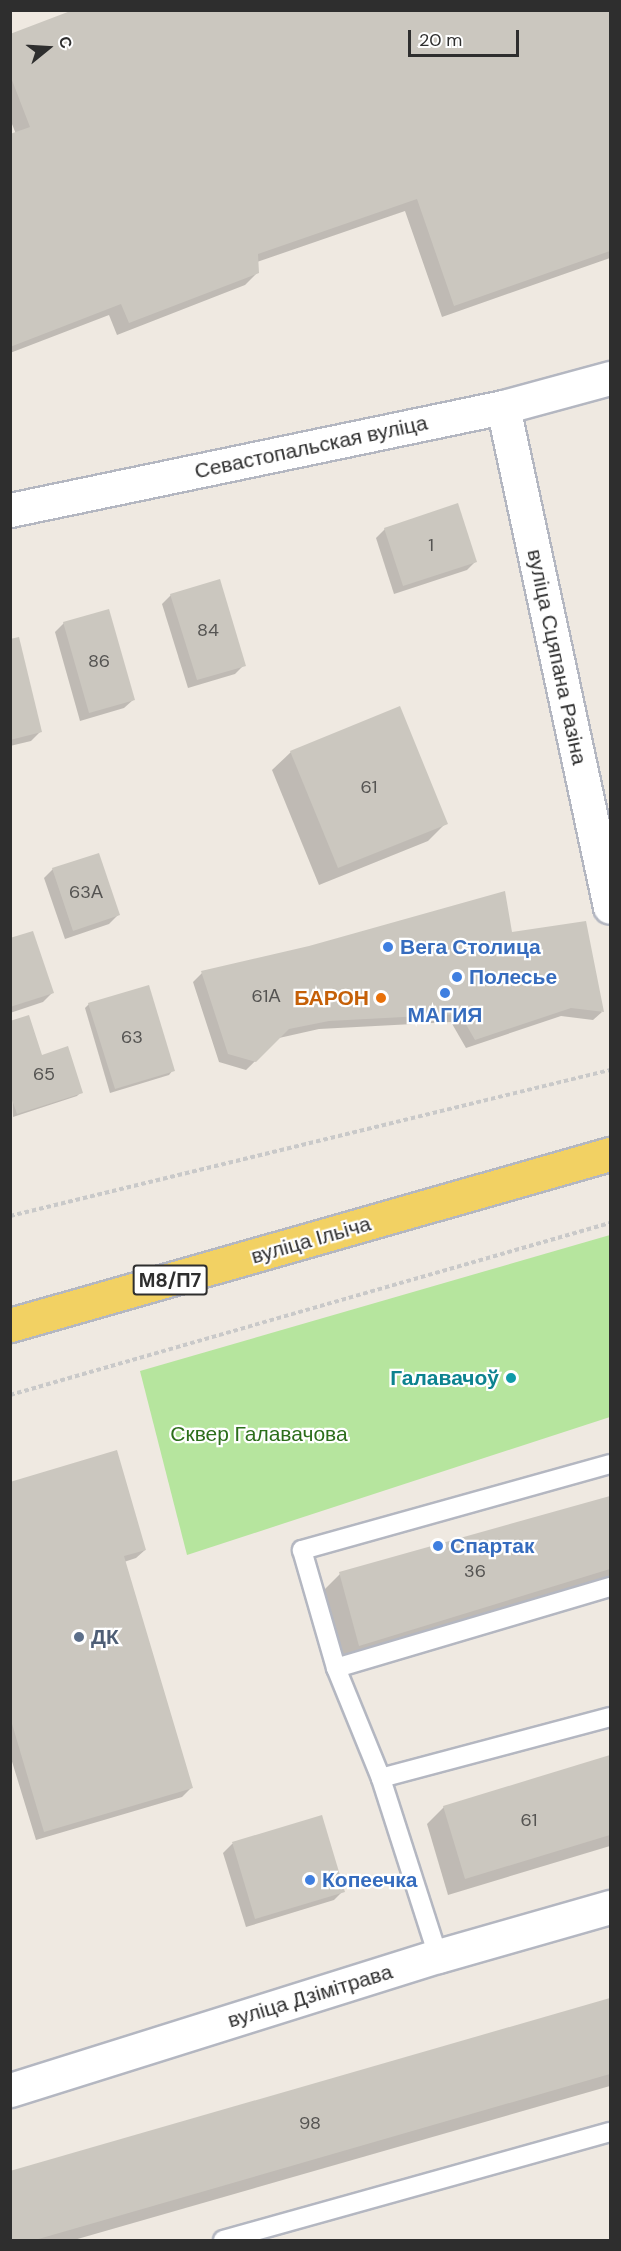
<!DOCTYPE html>
<meta charset="utf-8">
<style>
body{margin:0}
#map{position:relative;width:621px;height:2251px;overflow:hidden;background:#efe9e1;font-family:"DM Sans",sans-serif}
div>[style]{position:absolute}
.green>*{inset:0;background:#b6e59e}
.shadow>*{inset:0;background:#0003}
.building>*{inset:0;background:#cbc7bf}
.path>*{height:4px;margin-top:-2px;transform-origin:0;background:repeating-linear-gradient(90deg,#c9c9c9 0 4.5px,transparent 0 7.5px)}
.roads{filter:drop-shadow(2px 0 #b4b7c1) drop-shadow(-2px 0 #b4b7c1) drop-shadow(0 2px #b4b7c1) drop-shadow(0 -2px #b4b7c1)}
.service>*{height:18px;margin:-9px;padding:0 9px;transform-origin:9px;border-radius:9px;background:#fff}
.minor>*{height:33px;margin:-16.5px;padding:0 16.5px;transform-origin:16.5px;border-radius:16.5px;background:#fff}
.tertiary>*{height:33px;margin:-16.5px;padding:0 16.5px;transform-origin:16.5px;border-radius:16.5px;background:#fff}
.primary>*{height:33px;margin:-16.5px;padding:0 16.5px;transform-origin:16.5px;border-radius:16.5px;background:#f2d163}
.dots>*{width:16px;height:16px;translate:-50% -50%;box-sizing:border-box;border:3px solid #fff;border-radius:50%}
span{translate:-50% -50%;white-space:nowrap;text-align:center;line-height:1.15;-webkit-text-stroke:4.5px #fff;paint-order:stroke}
.number-label{font-size:18px;color:#555452}
.number-label span{-webkit-text-stroke-width:0}
.shield-label span{padding:2px 4px;background:#fff;border:2px solid;border-radius:4px;-webkit-text-stroke-width:0}
.shield-label{font-size:20px;color:#2e2e2e;font-weight:700}
.street-label{font-size:21px;color:#2e2e2e}
.shop-label{font-size:21px;color:#366cbe;font-weight:700}
.left{translate:0 -50%;text-align:left}
.food-label{font-size:21px;color:#c56008;font-weight:700}
.right{translate:-100% -50%;text-align:right}
.culture-label{font-size:21px;color:#0d838f;font-weight:700}
.park-label{font-size:21px;color:#2c6e1b}
.service-label{font-size:21px;color:#4e5e75;font-weight:700}
.frame{position:absolute;inset:0;border:12px solid #2e2e2e;pointer-events:none}
.north{position:absolute;left:18px;top:18px;width:60px;height:60px;-webkit-text-stroke:4px #fff;paint-order:stroke;rotate:72deg;font-size:16px;font-weight:700;line-height:24px;text-align:center;color:#2e2e2e}
.north::after{content:'';display:block;margin:auto;width:21px;height:27px;background:#2e2e2e;clip-path:polygon(50% 0,100% 100%,50% 72%,0 100%)}
.scale{position:absolute;left:408px;top:30px;width:111px;height:27px;box-sizing:border-box;border:3px solid #2e2e2e;border-top:0;padding-left:8px;font-size:18px;line-height:21px;white-space:nowrap;color:#2e2e2e;-webkit-text-stroke:4px #fff;paint-order:stroke}
</style>
<div id="map">
<div class="green">
<div style="clip-path:polygon(610px 1235px,610px 1417px,187px 1555px,140px 1371px)"></div>
</div>
<div class="shadow">
<div style="clip-path:polygon(77px 10px,610px 10px,610px 258px,442px 317px,405px 211px,257px 262px,258px 272px,245px 285px,117px 335px,109px 315px,10px 353px,10px 136px,16px 134px,10px 119px,10px 36px)"></div>
<div style="clip-path:polygon(385px 529px,476px 561px,467px 570px,394px 594px,376px 538px)"></div>
<div style="clip-path:polygon(171px 595px,244px 665px,235px 674px,188px 688px,162px 604px)"></div>
<div style="clip-path:polygon(64px 623px,133px 700px,124px 708px,80px 721px,55px 632px)"></div>
<div style="clip-path:polygon(10px 640px,40px 732px,31px 741px,10px 746px)"></div>
<div style="clip-path:polygon(291px 752px,446px 823px,428px 841px,319px 885px,272px 770px)"></div>
<div style="clip-path:polygon(53px 869px,118px 915px,109px 924px,65px 939px,44px 878px)"></div>
<div style="clip-path:polygon(511px 934px,602px 1012px,593px 1020px,561px 1016px,466px 1048px,451px 1022px,319px 1029px,279px 1038px,246px 1070px,219px 1062px,193px 982px,202px 973px)"></div>
<div style="clip-path:polygon(10px 940px,52px 993px,43px 1002px,10px 1013px)"></div>
<div style="clip-path:polygon(89px 1004px,173px 1070px,169px 1075px,110px 1093px,85px 1008px)"></div>
<div style="clip-path:polygon(10px 1023px,41px 1057px,81px 1092px,77px 1096px,13px 1117px)"></div>
<div style="clip-path:polygon(10px 1483px,145px 1550px,136px 1558px,124px 1562px,191px 1788px,182px 1797px,36px 1840px,10px 1755px)"></div>
<div style="clip-path:polygon(610px 1498px,610px 1580px,342px 1662px,323px 1591px,340px 1574px)"></div>
<div style="clip-path:polygon(610px 1757px,610px 1846px,448px 1895px,427px 1824px,444px 1807px)"></div>
<div style="clip-path:polygon(321px 1817px,343px 1891px,334px 1900px,246px 1927px,223px 1853px,232px 1844px)"></div>
<div style="clip-path:polygon(610px 1999px,610px 2086px,74px 2240px,10px 2240px,10px 2172px)"></div>
</div>
<div class="building">
<div style="clip-path:polygon(73px 10px,610px 10px,610px 251px,454px 306px,417px 199px,258px 254px,259px 273px,129px 323px,121px 304px,10px 347px,10px 134px,30px 127px,10px 75px,10px 34px)"></div>
<div style="clip-path:polygon(458px 503px,477px 562px,403px 586px,384px 528px)"></div>
<div style="clip-path:polygon(220px 579px,246px 666px,197px 680px,170px 594px)"></div>
<div style="clip-path:polygon(109px 609px,135px 700px,89px 713px,63px 622px)"></div>
<div style="clip-path:polygon(19px 637px,42px 732px,10px 740px,10px 639px)"></div>
<div style="clip-path:polygon(400px 706px,448px 824px,338px 868px,290px 751px)"></div>
<div style="clip-path:polygon(99px 853px,120px 915px,73px 931px,52px 868px)"></div>
<div style="clip-path:polygon(505px 891px,512px 932px,586px 921px,604px 1012px,571px 1008px,475px 1040px,460px 1014px,329px 1021px,289px 1029px,256px 1062px,228px 1054px,201px 971px,309px 946px)"></div>
<div style="clip-path:polygon(33px 931px,54px 993px,10px 1007px,10px 938px)"></div>
<div style="clip-path:polygon(149px 985px,175px 1071px,115px 1089px,88px 1003px)"></div>
<div style="clip-path:polygon(29px 1015px,42px 1055px,68px 1046px,83px 1093px,17px 1114px,10px 1094px,10px 1021px)"></div>
<div style="clip-path:polygon(117px 1450px,146px 1550px,124px 1556px,193px 1788px,44px 1832px,10px 1717px,10px 1482px)"></div>
<div style="clip-path:polygon(610px 1496px,610px 1569px,359px 1646px,339px 1572px)"></div>
<div style="clip-path:polygon(610px 1755px,610px 1835px,465px 1879px,443px 1806px)"></div>
<div style="clip-path:polygon(322px 1815px,345px 1892px,255px 1919px,232px 1842px)"></div>
<div style="clip-path:polygon(610px 1998px,610px 2074px,35px 2240px,10px 2240px,10px 2171px)"></div>
</div>
<div class="path">
<div style="left:10px;top:1216px;width:618px;rotate:-13.68deg"></div>
<div style="left:10px;top:1395px;width:624px;rotate:-16deg"></div>
</div>
<div class="roads">
<div class="service">
<div style="left:610px;top:1464px;width:320px;rotate:164.4deg"></div>
<div style="left:302px;top:1550px;width:123px;rotate:73.9deg"></div>
<div style="left:336px;top:1668px;width:286px;rotate:-16.5deg"></div>
<div style="left:336px;top:1668px;width:119px;rotate:67.8deg"></div>
<div style="left:438px;top:1956px;width:187px;rotate:-107.8deg"></div>
<div style="left:381px;top:1778px;width:237px;rotate:-14.9deg"></div>
<div style="left:223px;top:2240px;width:402px;rotate:-15.6deg"></div>
</div>
<div class="minor">
<div style="left:503px;top:407px;width:511px;rotate:77.92deg"></div>
<div style="left:10px;top:2090px;width:448px;rotate:-17.4deg"></div>
<div style="left:438px;top:1956px;width:179px;rotate:-15.9deg"></div>
</div>
<div class="tertiary">
<div style="left:10px;top:510px;width:504px;rotate:-11.8deg"></div>
<div style="left:503px;top:407px;width:111px;rotate:-15.2deg"></div>
</div>
<div class="primary">
<div style="left:10px;top:1325px;width:624px;rotate:-15.91deg"></div>
</div>
</div>
<div class="dots">
<div style="left:388px;top:947px;background:#3f7fe0"></div>
<div style="left:457px;top:977px;background:#3f7fe0"></div>
<div style="left:445px;top:993px;background:#3f7fe0"></div>
<div style="left:381px;top:998px;background:#e8710a"></div>
<div style="left:511px;top:1378px;background:#0f9aa8"></div>
<div style="left:438px;top:1546px;background:#3f7fe0"></div>
<div style="left:79px;top:1637px;background:#5c6f8a"></div>
<div style="left:310px;top:1880px;background:#3f7fe0"></div>
</div>
<div class="number-label">
<span style="left:431px;top:545px">1</span>
<span style="left:208px;top:630px">84</span>
<span style="left:99px;top:661px">86</span>
<span style="left:369px;top:787px">61</span>
<span style="left:86px;top:892px">63А</span>
<span style="left:266px;top:996px">61А</span>
<span style="left:132px;top:1037px">63</span>
<span style="left:44px;top:1074px">65</span>
<span style="left:475px;top:1571px">36</span>
<span style="left:529px;top:1820px">61</span>
<span style="left:310px;top:2123px">98</span>
</div>
<div class="shield-label">
<span style="left:170px;top:1280px">М8/П7</span>
</div>
<div class="street-label">
<span style="left:311px;top:447px;rotate:-12deg">Севастопальская вуліца</span>
<span style="left:557px;top:657px;rotate:78deg">вуліца Сцяпана Разіна</span>
<span style="left:311px;top:1240px;rotate:-16deg">вуліца Ільіча</span>
<span style="left:310px;top:1996px;rotate:-17deg">вуліца Дзімітрава</span>
</div>
<div class="shop-label">
<span class="left" style="left:400px;top:947px">Вега Столица</span>
<span class="left" style="left:469px;top:977px">Полесье</span>
<span style="left:445px;top:1015px">МАГИЯ</span>
<span class="left" style="left:450px;top:1546px">Спартак</span>
<span class="left" style="left:322px;top:1880px">Копеечка</span>
</div>
<div class="food-label">
<span class="right" style="left:369px;top:998px">БАРОН</span>
</div>
<div class="culture-label">
<span class="right" style="left:499px;top:1378px">Галавачоў</span>
</div>
<div class="park-label">
<span style="left:259px;top:1434px">Сквер Галавачова</span>
</div>
<div class="service-label">
<span class="left" style="left:91px;top:1637px">ДК</span>
</div>
<div class="frame"></div>
<div class="north">С</div>
<div class="scale">20 m</div>
</div>
